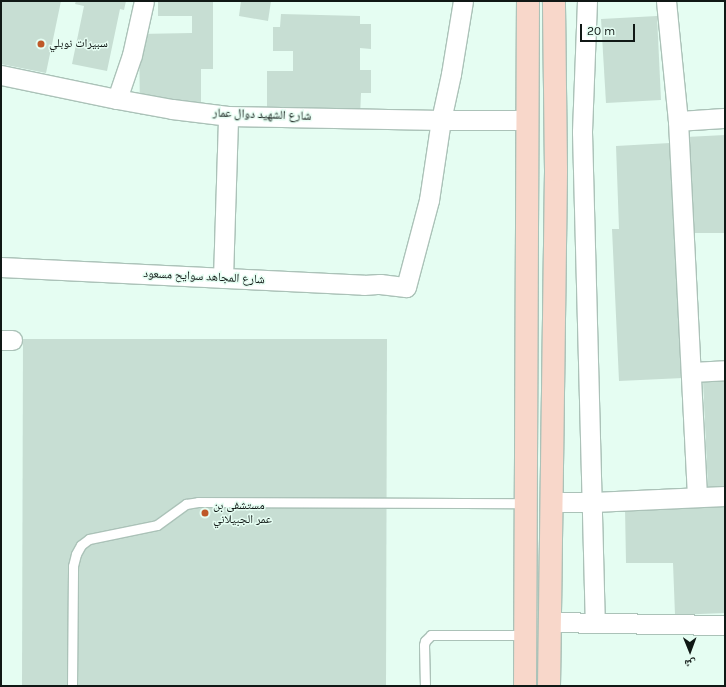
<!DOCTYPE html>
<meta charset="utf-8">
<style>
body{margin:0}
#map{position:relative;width:726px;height:687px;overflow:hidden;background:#e5fdf2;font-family:Karla,"Noto Naskh Arabic",sans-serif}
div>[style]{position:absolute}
.building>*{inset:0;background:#c7ded3}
.roads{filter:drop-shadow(1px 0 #abc2b8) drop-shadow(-1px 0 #abc2b8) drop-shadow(0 1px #abc2b8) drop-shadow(0 -1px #abc2b8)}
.lane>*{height:9px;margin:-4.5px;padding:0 4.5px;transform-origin:4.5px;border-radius:4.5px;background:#fff}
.street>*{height:19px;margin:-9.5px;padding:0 9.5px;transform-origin:9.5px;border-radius:9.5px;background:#fff}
.primary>*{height:22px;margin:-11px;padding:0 11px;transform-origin:11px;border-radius:11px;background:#f8d7ca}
.dots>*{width:11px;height:11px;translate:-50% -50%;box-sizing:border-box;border:2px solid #e5fdf2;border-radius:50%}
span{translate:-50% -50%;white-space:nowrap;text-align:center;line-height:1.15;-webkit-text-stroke:3px #e5fdf2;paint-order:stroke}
.poi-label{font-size:12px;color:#101815}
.left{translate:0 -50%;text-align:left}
.street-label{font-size:12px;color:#101815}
.frame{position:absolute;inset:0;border:2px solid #101815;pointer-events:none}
.north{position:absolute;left:670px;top:631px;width:40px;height:40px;-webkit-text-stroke:3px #e5fdf2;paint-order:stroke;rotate:179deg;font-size:11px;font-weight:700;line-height:16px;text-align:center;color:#101815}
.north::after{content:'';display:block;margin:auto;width:14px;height:18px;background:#101815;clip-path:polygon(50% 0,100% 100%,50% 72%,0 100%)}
.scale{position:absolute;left:580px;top:24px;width:55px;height:18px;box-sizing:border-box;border:2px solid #101815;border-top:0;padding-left:5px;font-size:12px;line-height:14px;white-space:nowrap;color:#101815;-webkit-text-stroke:3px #e5fdf2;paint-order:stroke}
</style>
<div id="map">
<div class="building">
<div style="clip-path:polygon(1px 1px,61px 1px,46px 73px,1px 64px)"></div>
<div style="clip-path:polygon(76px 1px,126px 1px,124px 10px,120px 9px,107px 71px,72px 64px,84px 6px,75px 4px)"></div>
<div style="clip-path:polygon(158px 1px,213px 1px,213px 69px,201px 69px,201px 106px,211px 114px,140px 115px,139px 34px,192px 33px,192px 16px,158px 16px)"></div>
<div style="clip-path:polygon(241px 1px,271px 1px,268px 21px,239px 16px)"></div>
<div style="clip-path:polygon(281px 14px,360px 16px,360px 24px,371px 24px,371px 49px,360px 48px,360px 70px,371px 70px,371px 93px,361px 93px,360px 118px,267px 114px,267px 71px,293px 71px,293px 51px,273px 51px,273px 27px,280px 27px)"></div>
<div style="clip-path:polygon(657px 16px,661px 100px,606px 103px,601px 19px)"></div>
<div style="clip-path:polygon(725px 135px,725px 233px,693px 233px,686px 137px)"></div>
<div style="clip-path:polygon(670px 143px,683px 378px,619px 381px,612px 229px,619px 229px,616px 146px)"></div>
<div style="clip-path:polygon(23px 339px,387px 339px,386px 686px,22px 686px)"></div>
<div style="clip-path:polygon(725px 380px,725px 488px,708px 489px,703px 381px)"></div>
<div style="clip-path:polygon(725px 503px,725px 613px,675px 615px,673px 563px,626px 563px,625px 508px)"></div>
</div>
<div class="roads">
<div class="lane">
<div style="left:72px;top:686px;width:120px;rotate:-89.5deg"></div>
<div style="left:73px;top:566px;width:12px;rotate:-76deg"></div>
<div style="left:76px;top:554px;width:10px;rotate:-61deg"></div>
<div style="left:81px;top:545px;width:10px;rotate:-37deg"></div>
<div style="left:89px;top:539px;width:69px;rotate:-11.6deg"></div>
<div style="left:157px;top:525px;width:36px;rotate:-36deg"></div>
<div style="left:186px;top:504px;width:12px;rotate:-9deg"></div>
<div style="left:198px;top:502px;width:327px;rotate:0.2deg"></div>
<div style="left:425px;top:686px;width:41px;rotate:-91.4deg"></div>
<div style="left:424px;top:645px;width:4px;rotate:-76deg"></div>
<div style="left:425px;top:641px;width:8px;rotate:-45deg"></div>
<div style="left:431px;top:635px;width:94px"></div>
</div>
<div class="street">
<div style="left:587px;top:1px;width:131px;rotate:92.2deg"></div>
<div style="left:582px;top:132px;width:490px;rotate:88.5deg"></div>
<div style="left:666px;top:1px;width:121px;rotate:84.3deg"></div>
<div style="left:678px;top:121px;width:376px;rotate:87.1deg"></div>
<div style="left:1px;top:75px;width:118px;rotate:11.7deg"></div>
<div style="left:117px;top:99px;width:56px;rotate:10.3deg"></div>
<div style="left:172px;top:109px;width:56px;rotate:7.1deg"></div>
<div style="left:228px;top:116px;width:213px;rotate:1.1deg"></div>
<div style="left:441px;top:120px;width:86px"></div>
<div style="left:117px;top:99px;width:46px;rotate:-71.2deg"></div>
<div style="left:132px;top:55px;width:55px;rotate:-77.5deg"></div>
<div style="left:678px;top:121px;width:47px;rotate:-3.7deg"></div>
<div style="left:1px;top:267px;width:363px;rotate:2.8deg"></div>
<div style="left:364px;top:285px;width:16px;rotate:-4deg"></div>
<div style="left:380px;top:284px;width:26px;rotate:7deg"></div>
<div style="left:406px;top:287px;width:90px;rotate:-75.2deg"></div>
<div style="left:429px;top:200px;width:81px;rotate:-81.5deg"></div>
<div style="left:441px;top:120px;width:47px;rotate:-77.7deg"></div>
<div style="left:451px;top:74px;width:74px;rotate:-80.7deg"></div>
<div style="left:223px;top:278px;width:162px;rotate:-88.2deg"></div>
<div style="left:1px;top:340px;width:11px"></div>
<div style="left:692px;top:372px;width:33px;rotate:-3deg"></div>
<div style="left:550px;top:502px;width:43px"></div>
<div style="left:593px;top:502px;width:132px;rotate:-2.6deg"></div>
<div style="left:550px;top:622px;width:175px;rotate:1deg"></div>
</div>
<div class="primary">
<div style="left:525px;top:686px;width:685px;rotate:-89.75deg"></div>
<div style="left:549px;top:686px;width:516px;rotate:-89.22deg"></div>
<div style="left:556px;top:170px;width:169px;rotate:-90.7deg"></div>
</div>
</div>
<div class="dots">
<div style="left:41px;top:44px;background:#bf5929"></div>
<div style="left:205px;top:513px;background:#bf5929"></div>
</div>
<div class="poi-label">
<span class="left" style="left:49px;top:44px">سبيرات نوبلي</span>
<span class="left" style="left:213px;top:513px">مستشفى بن<br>عمر الجبيلاني</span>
</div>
<div class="street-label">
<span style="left:262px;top:115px;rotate:2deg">شارع الشهيد دوال عمار</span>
<span style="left:204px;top:277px;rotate:3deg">شارع المجاهد سوايح مسعود</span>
</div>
<div class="frame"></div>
<div class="north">ش</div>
<div class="scale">20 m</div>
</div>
